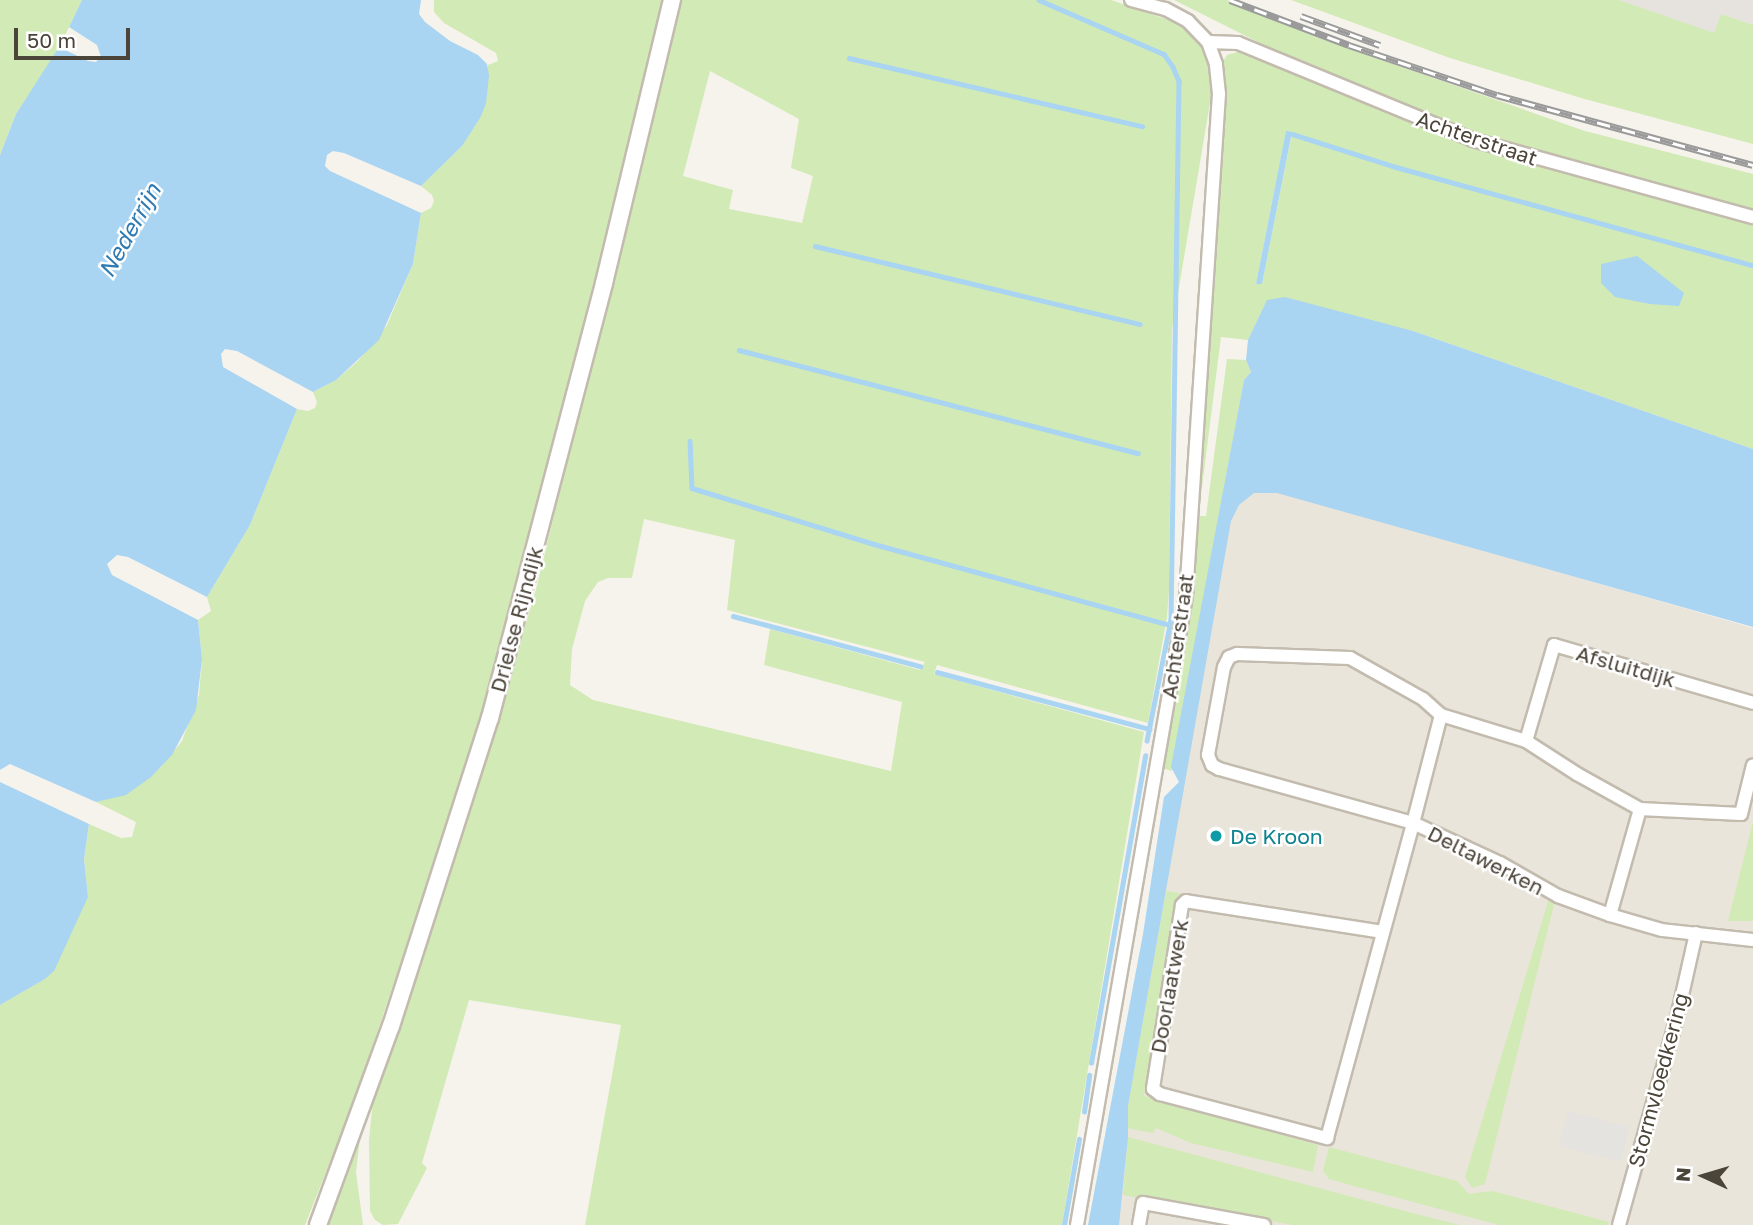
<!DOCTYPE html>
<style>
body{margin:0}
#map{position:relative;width:1753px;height:1225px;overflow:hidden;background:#f6f3ec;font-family:"Golos Text",sans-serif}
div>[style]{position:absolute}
.residential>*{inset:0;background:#eae5da}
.industrial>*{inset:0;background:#e6e2dd}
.green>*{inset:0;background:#d2eab5}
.parking>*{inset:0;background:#e5e3e0}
.water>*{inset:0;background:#a9d4f2}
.stream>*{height:4.5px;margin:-2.25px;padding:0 2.25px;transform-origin:2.25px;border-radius:2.25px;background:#a9d4f2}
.roads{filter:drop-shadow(2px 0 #c2bbae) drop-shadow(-2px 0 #c2bbae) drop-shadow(0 2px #c2bbae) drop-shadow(0 -2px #c2bbae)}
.minor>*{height:12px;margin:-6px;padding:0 6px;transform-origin:6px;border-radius:6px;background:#fff}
.tertiary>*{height:16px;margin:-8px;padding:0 8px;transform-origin:8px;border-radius:8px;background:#fff}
.rail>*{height:7px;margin-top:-3.5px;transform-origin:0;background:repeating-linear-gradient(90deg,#fff 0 13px,#9a9a9a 0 26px);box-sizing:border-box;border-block:2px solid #9a9a9a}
.dots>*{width:19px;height:19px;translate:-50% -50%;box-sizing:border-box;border:4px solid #fff;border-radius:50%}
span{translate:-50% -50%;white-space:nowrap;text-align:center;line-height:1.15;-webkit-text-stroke:5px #fff;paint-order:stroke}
.street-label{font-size:21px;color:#4b4439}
.culture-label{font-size:21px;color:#0d838f}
.left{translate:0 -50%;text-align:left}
.water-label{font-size:23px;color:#2e7ab2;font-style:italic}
.north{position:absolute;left:1669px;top:1141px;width:70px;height:70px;-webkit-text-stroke:5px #fff;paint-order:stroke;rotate:274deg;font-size:19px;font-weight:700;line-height:28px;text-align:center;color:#4b4439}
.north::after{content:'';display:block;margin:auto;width:24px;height:32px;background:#4b4439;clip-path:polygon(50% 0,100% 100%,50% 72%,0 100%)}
.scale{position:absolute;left:14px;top:28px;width:116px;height:32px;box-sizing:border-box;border:4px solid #4b4439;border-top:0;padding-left:9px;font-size:21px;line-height:24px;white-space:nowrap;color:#4b4439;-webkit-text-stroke:5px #fff;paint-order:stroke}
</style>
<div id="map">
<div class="residential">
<div style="clip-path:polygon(1238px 480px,1753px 628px,1753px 1225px,1105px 1225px)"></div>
</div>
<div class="industrial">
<div style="clip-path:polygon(1619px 0,1753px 0,1753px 25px,1721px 14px,1714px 34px)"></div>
</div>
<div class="green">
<div style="clip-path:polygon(0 0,82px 0,57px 52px,16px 114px,0 155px)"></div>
<div style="clip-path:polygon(434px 0,664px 0,520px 584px,457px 796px,354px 1101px,305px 1225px,0 1225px,0 1005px,45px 979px,88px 897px,84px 859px,89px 824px,121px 838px,132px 837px,136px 822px,96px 802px,137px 787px,161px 767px,182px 741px,199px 695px,202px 659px,198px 620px,211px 611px,207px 597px,250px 525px,297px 409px,308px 411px,315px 408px,317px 402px,313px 392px,336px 380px,358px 361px,387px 325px,413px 264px,421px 213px,431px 208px,434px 201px,432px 195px,421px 186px,462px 146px,486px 104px,488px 65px,498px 61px,496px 53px,444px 23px,434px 12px)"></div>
<div style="clip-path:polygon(evenodd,680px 0,1111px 0,1189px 27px,1199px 38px,1209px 63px,1212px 91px,1172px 329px,1169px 590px,1167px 617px,1148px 723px,937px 665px,934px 674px,1144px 732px,1062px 1225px,585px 1225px,621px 1025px,469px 1000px,422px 1163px,427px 1168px,398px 1224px,383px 1225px,375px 1220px,370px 1211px,369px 1140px,373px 1099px,473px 801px,536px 589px,680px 0,710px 71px,799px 119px,791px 168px,813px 176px,802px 223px,729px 209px,733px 190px,683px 176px,710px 71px,680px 0,644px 519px,735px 540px,727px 610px,925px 662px,920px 670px,770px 629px,764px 665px,902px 702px,891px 771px,593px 700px,570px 685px,572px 649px,585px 601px,598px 582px,608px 578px,632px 578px,644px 519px)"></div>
<div style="clip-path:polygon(1174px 0,1227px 0,1319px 38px,1585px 131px,1753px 174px,1753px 213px,1526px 150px,1344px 85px)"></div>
<div style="clip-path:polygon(1291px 0,1619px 0,1714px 33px,1721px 14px,1753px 25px,1753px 144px,1581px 98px,1450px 58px)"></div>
<div style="clip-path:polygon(evenodd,1244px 50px,1353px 98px,1428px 128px,1753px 221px,1753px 449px,1413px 331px,1265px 306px,1248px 340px,1221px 337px,1200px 503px,1196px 504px,1221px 65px,1227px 55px,1244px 50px,1286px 132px,1292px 133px,1262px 284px,1256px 284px,1286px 132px)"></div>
<div style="clip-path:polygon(1227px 359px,1246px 360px,1251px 372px,1244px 380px,1172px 771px,1162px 768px,1195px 516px,1206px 516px)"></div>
<div style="clip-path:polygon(1753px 821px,1753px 921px,1728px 921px)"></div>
<div style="clip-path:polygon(1166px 891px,1179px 893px,1144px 1096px,1318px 1145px,1313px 1172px,1191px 1143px,1156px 1128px,1153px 1133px,1127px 1128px,1128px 1106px)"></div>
<div style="clip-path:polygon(1549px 898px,1555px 900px,1485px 1184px,1472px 1188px,1465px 1177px)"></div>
<div style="clip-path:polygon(361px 1130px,356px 1172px,363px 1225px,324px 1225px)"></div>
<div style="clip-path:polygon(1128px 1137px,1416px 1214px,1460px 1225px,1293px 1225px,1123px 1195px)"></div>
<div style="clip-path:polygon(1329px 1147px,1457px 1181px,1469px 1194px,1492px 1191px,1609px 1222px,1608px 1225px,1499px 1225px,1376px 1192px,1329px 1179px,1323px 1171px)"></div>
</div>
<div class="parking">
<div style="clip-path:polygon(1568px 1111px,1630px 1127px,1621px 1162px,1559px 1146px)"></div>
</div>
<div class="water">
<div style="clip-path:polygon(82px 0,421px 0,419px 14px,425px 22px,450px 41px,478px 55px,487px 64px,489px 75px,486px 104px,480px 118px,462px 146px,421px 186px,344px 153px,333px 151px,327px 155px,325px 166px,330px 171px,421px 213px,413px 264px,379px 340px,336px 380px,313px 392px,237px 351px,225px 349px,221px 354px,223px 367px,297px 409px,250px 525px,207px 597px,128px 557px,117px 555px,107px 564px,112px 575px,198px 620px,202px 659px,196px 710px,172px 755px,151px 777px,126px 795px,96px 802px,10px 764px,0 770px,0 155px,16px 114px,59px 47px,88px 61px,96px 62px,101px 57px,97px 45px,69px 27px)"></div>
<div style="clip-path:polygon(1286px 131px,1292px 132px,1262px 284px,1256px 284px)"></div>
<div style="clip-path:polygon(1637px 256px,1684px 293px,1679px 306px,1650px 304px,1615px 297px,1601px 283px,1601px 264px)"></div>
<div style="clip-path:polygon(1285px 297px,1413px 331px,1753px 449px,1753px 627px,1277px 493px,1254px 493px,1239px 505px,1231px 521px,1128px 1106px,1128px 1137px,1119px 1225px,1088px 1225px,1143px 934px,1164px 797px,1179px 782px,1171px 767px,1244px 380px,1251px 372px,1246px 360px,1248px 340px,1267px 300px)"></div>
<div style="clip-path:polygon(0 782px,89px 824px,84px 859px,88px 897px,54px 971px,45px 979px,0 1005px)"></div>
</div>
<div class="stream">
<div style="left:1039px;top:0;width:136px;rotate:23.4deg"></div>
<div style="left:1164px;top:54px;width:16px;rotate:55deg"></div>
<div style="left:1173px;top:67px;width:15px;rotate:67deg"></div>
<div style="left:1179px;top:81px;width:539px;rotate:90.85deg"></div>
<div style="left:1171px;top:620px;width:123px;rotate:101.2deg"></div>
<div style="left:849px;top:58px;width:301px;rotate:13.1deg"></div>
<div style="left:1292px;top:134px;width:109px;rotate:17.6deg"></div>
<div style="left:1396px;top:167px;width:370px;rotate:15.4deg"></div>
<div style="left:815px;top:246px;width:334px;rotate:13.5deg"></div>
<div style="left:739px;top:350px;width:412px;rotate:14.5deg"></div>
<div style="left:690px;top:441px;width:47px;rotate:87.6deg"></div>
<div style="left:692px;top:488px;width:190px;rotate:17.1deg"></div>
<div style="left:874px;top:544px;width:307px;rotate:15.3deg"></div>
<div style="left:733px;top:616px;width:194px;rotate:15deg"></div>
<div style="left:937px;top:672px;width:220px;rotate:15deg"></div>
<div style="left:1091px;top:1063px;width:312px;rotate:-80deg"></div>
<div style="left:1084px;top:1112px;width:37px;rotate:-82deg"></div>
<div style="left:1064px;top:1225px;width:87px;rotate:-80.1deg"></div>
</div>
<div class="roads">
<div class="minor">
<div style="left:1208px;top:42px;width:30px;rotate:2deg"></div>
<div style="left:1238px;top:43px;width:254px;rotate:22.4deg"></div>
<div style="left:1473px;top:140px;width:290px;rotate:15.4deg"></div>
<div style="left:1441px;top:715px;width:112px;rotate:104.5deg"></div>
<div style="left:1413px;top:823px;width:201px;rotate:-164.4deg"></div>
<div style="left:1219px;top:769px;width:8px;rotate:-150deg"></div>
<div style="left:1212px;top:765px;width:11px;rotate:-112deg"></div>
<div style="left:1208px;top:755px;width:89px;rotate:-79.7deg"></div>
<div style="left:1224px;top:667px;width:11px;rotate:-63deg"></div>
<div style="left:1229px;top:657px;width:9px;rotate:-21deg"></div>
<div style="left:1237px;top:654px;width:113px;rotate:2deg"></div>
<div style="left:1350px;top:658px;width:84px;rotate:29.3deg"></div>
<div style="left:1423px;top:699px;width:24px;rotate:42deg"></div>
<div style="left:1441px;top:715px;width:89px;rotate:17deg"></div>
<div style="left:1526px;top:741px;width:61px;rotate:32.9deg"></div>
<div style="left:1577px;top:774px;width:72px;rotate:29.1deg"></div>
<div style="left:1640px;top:809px;width:101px;rotate:2.8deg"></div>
<div style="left:1741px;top:814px;width:50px;rotate:-76.2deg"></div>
<div style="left:1526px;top:741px;width:100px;rotate:-73.7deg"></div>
<div style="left:1554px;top:645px;width:207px;rotate:16.2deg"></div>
<div style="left:1610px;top:915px;width:110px;rotate:-74.2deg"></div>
<div style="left:1383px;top:932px;width:199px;rotate:-171.1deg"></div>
<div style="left:1186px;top:901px;width:6px;rotate:135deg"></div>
<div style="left:1182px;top:905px;width:186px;rotate:99deg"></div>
<div style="left:1153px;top:1089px;width:9px;rotate:36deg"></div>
<div style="left:1160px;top:1094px;width:173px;rotate:14.8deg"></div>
<div style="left:1327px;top:1138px;width:327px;rotate:-74.7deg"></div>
<div style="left:1413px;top:823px;width:96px;rotate:24.7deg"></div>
<div style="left:1500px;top:863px;width:67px;rotate:29.6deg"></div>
<div style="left:1558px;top:896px;width:55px;rotate:20.1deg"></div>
<div style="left:1610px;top:915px;width:54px;rotate:16.1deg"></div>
<div style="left:1662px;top:930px;width:92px;rotate:6.3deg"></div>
<div style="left:1077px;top:1225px;width:638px;rotate:-80.17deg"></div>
<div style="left:1186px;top:596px;width:503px;rotate:-86.24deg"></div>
<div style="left:1219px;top:94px;width:30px;rotate:-96deg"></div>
<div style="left:1216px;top:64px;width:23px;rotate:-110deg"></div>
<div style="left:1208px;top:42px;width:29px;rotate:-134deg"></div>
<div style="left:1188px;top:21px;width:26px;rotate:-152deg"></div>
<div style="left:1165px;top:9px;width:35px;rotate:-165deg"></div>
<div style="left:1139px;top:1225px;width:22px;rotate:-80deg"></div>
<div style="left:1143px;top:1203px;width:123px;rotate:10.3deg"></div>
<div style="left:1619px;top:1225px;width:220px;rotate:-74.4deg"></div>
<div style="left:1678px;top:1013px;width:82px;rotate:-77.3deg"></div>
</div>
<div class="tertiary">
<div style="left:318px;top:1225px;width:212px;rotate:-69.9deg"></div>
<div style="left:391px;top:1026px;width:324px;rotate:-72.2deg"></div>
<div style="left:490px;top:718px;width:450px;rotate:-75.3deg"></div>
<div style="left:604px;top:283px;width:291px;rotate:-76.5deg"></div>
</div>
</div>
<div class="rail">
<div style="left:1230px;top:0;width:127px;rotate:20.7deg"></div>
<div style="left:1349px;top:45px;width:156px;rotate:18.7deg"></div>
<div style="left:1497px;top:95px;width:265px;rotate:15.3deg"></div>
<div style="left:1301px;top:16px;width:84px;rotate:20.2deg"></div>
</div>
<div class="dots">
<div style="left:1216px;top:836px;background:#0f9aa8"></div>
</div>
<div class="street-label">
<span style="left:1477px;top:138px;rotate:19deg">Achterstraat</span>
<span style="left:516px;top:619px;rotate:-75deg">Drielse Rijndijk</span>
<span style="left:1177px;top:636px;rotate:-82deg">Achterstraat</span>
<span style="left:1626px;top:666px;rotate:16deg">Afsluitdijk</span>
<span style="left:1486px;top:860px;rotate:27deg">Deltawerken</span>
<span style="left:1169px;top:986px;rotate:-80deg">Doorlaatwerk</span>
<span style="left:1658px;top:1080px;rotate:-75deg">Stormvloedkering</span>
</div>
<div class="culture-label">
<span class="left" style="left:1230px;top:836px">De Kroon</span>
</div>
<div class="water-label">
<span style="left:129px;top:230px;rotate:-61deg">Nederrijn</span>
</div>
<div class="north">N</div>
<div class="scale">50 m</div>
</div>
